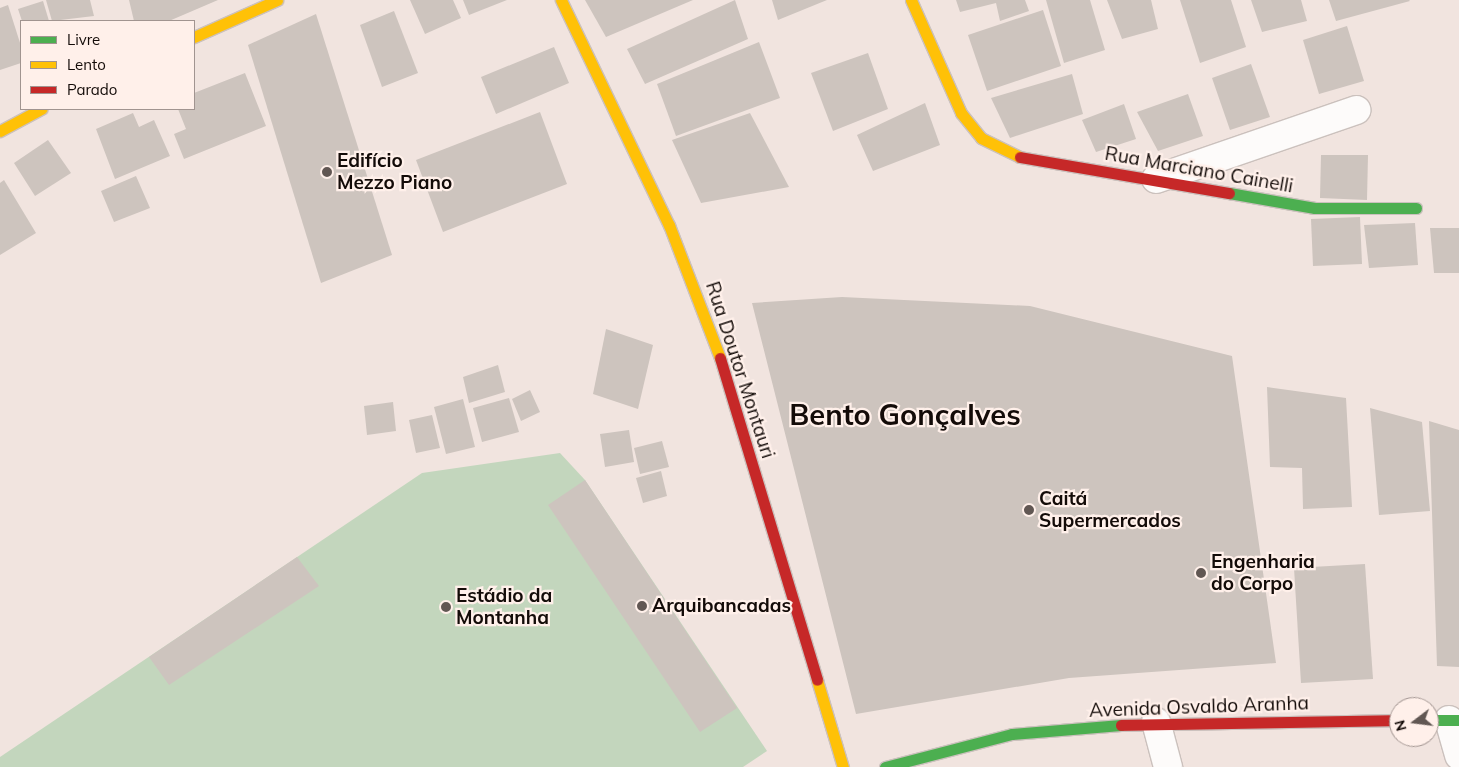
<!DOCTYPE html>
<meta charset="utf-8">
<style>
body{margin:0}
#map{position:relative;width:1459px;height:767px;overflow:hidden;background:#f1e4df;font-family:Mulish,sans-serif}
div>[style]{position:absolute}
.green>*{inset:0;background:#c3d6bd}
.building>*{inset:0;background:#cdc4be}
.roads{filter:drop-shadow(1px 0 #cbc1bd) drop-shadow(-1px 0 #cbc1bd) drop-shadow(0 1px #cbc1bd) drop-shadow(0 -1px #cbc1bd)}
.street>*{height:28px;margin:-14px;padding:0 14px;transform-origin:14px;border-radius:14px;background:#fdfbfa}
.fast>*{height:11px;margin:-5.5px;padding:0 5.5px;transform-origin:5.5px;border-radius:5.5px;background:#4caf50}
.slow>*{height:11px;margin:-5.5px;padding:0 5.5px;transform-origin:5.5px;border-radius:5.5px;background:#ffc107}
.jam>*{height:11px;margin:-5.5px;padding:0 5.5px;transform-origin:5.5px;border-radius:5.5px;background:#c62828}
.dots>*{width:14px;height:14px;translate:-50% -50%;box-sizing:border-box;border:2px solid #fff0ea;border-radius:50%}
span{translate:-50% -50%;white-space:nowrap;text-align:center;line-height:1.15;-webkit-text-stroke:4.5px #fff0ea;paint-order:stroke}
.poi-label{font-size:19px;color:#130b08;font-weight:700}
.left{translate:0 -50%;text-align:left}
.street-label{font-size:19px;color:#130b08}
.town-label{font-size:29px;color:#130b08;font-weight:700}
.legend{position:absolute;left:20px;top:20px;width:175px;height:90px;box-sizing:border-box;background:#fff0ea;border:1px solid #a19490;margin:0;padding:6px 9px;list-style:none;font-size:15px;color:#130b08}
.legend li{display:flex;align-items:center;gap:10px;height:25px}
.legend b{width:25px;border:1px solid #a19490}
.north{position:absolute;left:1389px;top:697px;width:50px;height:50px;box-sizing:border-box;background:#fff0ea;border:1px solid #a19490;border-radius:50%;rotate:255deg;font-size:14px;font-weight:700;line-height:20px;text-align:center;color:#130b08}
.north::after{content:'';display:block;margin:auto;width:18px;height:22px;background:#615753;clip-path:polygon(50% 0,100% 100%,50% 72%,0 100%)}
</style>
<div id="map">
<div class="green">
<div style="clip-path:polygon(560px 453px,585px 480px,767px 751px,743px 767px,0 767px,0 757px,422px 473px)"></div>
</div>
<div class="building">
<div style="clip-path:polygon(46px 0,90px 0,94px 16px,52px 21px)"></div>
<div style="clip-path:polygon(129px 0,218px 0,169px 21px,134px 21px)"></div>
<div style="clip-path:polygon(410px 0,453px 0,461px 18px,425px 34px)"></div>
<div style="clip-path:polygon(463px 0,507px 0,469px 15px)"></div>
<div style="clip-path:polygon(585px 0,693px 0,606px 37px)"></div>
<div style="clip-path:polygon(735px 0,748px 39px,645px 84px,627px 49px)"></div>
<div style="clip-path:polygon(772px 0,827px 0,778px 20px)"></div>
<div style="clip-path:polygon(956px 0,1025px 0,1029px 11px,1000px 21px,996px 3px,960px 12px)"></div>
<div style="clip-path:polygon(1046px 0,1090px 0,1105px 50px,1064px 63px)"></div>
<div style="clip-path:polygon(1107px 0,1151px 0,1158px 29px,1122px 39px)"></div>
<div style="clip-path:polygon(1180px 0,1231px 0,1246px 47px,1200px 63px)"></div>
<div style="clip-path:polygon(1251px 0,1301px 0,1307px 21px,1262px 32px)"></div>
<div style="clip-path:polygon(1329px 0,1409px 0,1410px 1px,1336px 21px)"></div>
<div style="clip-path:polygon(43px 1px,49px 21px,22px 21px,18px 9px)"></div>
<div style="clip-path:polygon(8px 5px,21px 46px,21px 63px,0 70px,0 8px)"></div>
<div style="clip-path:polygon(1043px 10px,1061px 66px,987px 91px,968px 35px)"></div>
<div style="clip-path:polygon(394px 11px,418px 73px,382px 87px,360px 25px)"></div>
<div style="clip-path:polygon(316px 14px,392px 255px,321px 283px,248px 45px)"></div>
<div style="clip-path:polygon(1347px 26px,1364px 81px,1319px 94px,1303px 40px)"></div>
<div style="clip-path:polygon(759px 42px,780px 98px,676px 136px,657px 84px)"></div>
<div style="clip-path:polygon(554px 47px,569px 83px,496px 114px,481px 77px)"></div>
<div style="clip-path:polygon(868px 53px,888px 109px,833px 131px,811px 73px)"></div>
<div style="clip-path:polygon(1251px 64px,1270px 117px,1230px 130px,1212px 78px)"></div>
<div style="clip-path:polygon(245px 73px,266px 126px,184px 159px,174px 134px,186px 129px,178px 109px,194px 109px,194px 93px)"></div>
<div style="clip-path:polygon(1072px 74px,1083px 114px,1010px 138px,991px 98px)"></div>
<div style="clip-path:polygon(1188px 94px,1203px 136px,1158px 151px,1137px 112px)"></div>
<div style="clip-path:polygon(925px 103px,940px 145px,873px 171px,857px 135px)"></div>
<div style="clip-path:polygon(1124px 104px,1136px 139px,1096px 152px,1082px 120px)"></div>
<div style="clip-path:polygon(540px 112px,567px 184px,443px 232px,416px 160px)"></div>
<div style="clip-path:polygon(133px 113px,139px 127px,154px 120px,170px 156px,115px 179px,96px 129px)"></div>
<div style="clip-path:polygon(750px 113px,789px 187px,701px 203px,672px 140px)"></div>
<div style="clip-path:polygon(48px 140px,71px 173px,35px 196px,14px 163px)"></div>
<div style="clip-path:polygon(1321px 155px,1368px 155px,1367px 200px,1320px 198px)"></div>
<div style="clip-path:polygon(136px 176px,150px 208px,114px 222px,101px 191px)"></div>
<div style="clip-path:polygon(4px 180px,36px 233px,0 255px,0 183px)"></div>
<div style="clip-path:polygon(1360px 217px,1362px 264px,1313px 266px,1311px 219px)"></div>
<div style="clip-path:polygon(1415px 223px,1418px 265px,1369px 268px,1364px 225px)"></div>
<div style="clip-path:polygon(1430px 228px,1459px 228px,1459px 273px,1434px 273px)"></div>
<div style="clip-path:polygon(842px 297px,1030px 306px,1232px 356px,1276px 663px,1069px 678px,856px 714px,752px 303px)"></div>
<div style="clip-path:polygon(606px 329px,653px 345px,638px 409px,593px 394px)"></div>
<div style="clip-path:polygon(498px 365px,505px 392px,469px 403px,463px 377px)"></div>
<div style="clip-path:polygon(1267px 387px,1346px 398px,1352px 507px,1303px 509px,1302px 468px,1270px 467px)"></div>
<div style="clip-path:polygon(530px 390px,540px 412px,521px 421px,512px 399px)"></div>
<div style="clip-path:polygon(509px 398px,519px 432px,482px 442px,473px 408px)"></div>
<div style="clip-path:polygon(463px 399px,475px 447px,446px 454px,434px 407px)"></div>
<div style="clip-path:polygon(393px 402px,396px 431px,367px 435px,364px 406px)"></div>
<div style="clip-path:polygon(1370px 408px,1422px 422px,1430px 511px,1379px 515px)"></div>
<div style="clip-path:polygon(432px 415px,440px 448px,416px 453px,409px 420px)"></div>
<div style="clip-path:polygon(1429px 421px,1459px 430px,1459px 667px,1437px 666px)"></div>
<div style="clip-path:polygon(629px 430px,634px 462px,605px 467px,600px 434px)"></div>
<div style="clip-path:polygon(662px 441px,669px 467px,640px 474px,634px 448px)"></div>
<div style="clip-path:polygon(661px 471px,667px 496px,643px 503px,636px 478px)"></div>
<div style="clip-path:polygon(585px 480px,737px 708px,700px 732px,548px 505px)"></div>
<div style="clip-path:polygon(297px 557px,319px 586px,169px 685px,149px 657px)"></div>
<div style="clip-path:polygon(1365px 564px,1373px 679px,1301px 683px,1294px 568px)"></div>
</div>
<div class="roads">
<div class="street">
<div style="left:1156px;top:179px;width:212px;rotate:-19deg"></div>
<div style="left:1449px;top:720px;width:37px;rotate:74deg"></div>
<div style="left:1156px;top:722px;width:47px;rotate:75.1deg"></div>
</div>
<div class="fast">
<div style="left:1229px;top:193px;width:87px;rotate:9.9deg"></div>
<div style="left:1315px;top:208px;width:101px"></div>
<div style="left:1429px;top:720px;width:30px"></div>
<div style="left:885px;top:767px;width:131px;rotate:-14.6deg"></div>
<div style="left:1012px;top:734px;width:109px;rotate:-4.7deg"></div>
</div>
<div class="slow">
<div style="left:561px;top:0;width:250px;rotate:64.4deg"></div>
<div style="left:669px;top:225px;width:142px;rotate:69deg"></div>
<div style="left:911px;top:0;width:124px;rotate:66.1deg"></div>
<div style="left:961px;top:113px;width:32px;rotate:51deg"></div>
<div style="left:981px;top:138px;width:43px;rotate:26deg"></div>
<div style="left:194px;top:37px;width:91px;rotate:-24deg"></div>
<div style="left:0;top:131px;width:47px;rotate:-28.2deg"></div>
<div style="left:817px;top:680px;width:91px;rotate:73.4deg"></div>
</div>
<div class="jam">
<div style="left:1020px;top:157px;width:212px;rotate:9.8deg"></div>
<div style="left:720px;top:358px;width:336px;rotate:73.2deg"></div>
<div style="left:1121px;top:725px;width:278px;rotate:-1deg"></div>
</div>
</div>
<div class="dots">
<div style="left:327px;top:172px;background:#615753"></div>
<div style="left:1029px;top:510px;background:#615753"></div>
<div style="left:1201px;top:573px;background:#615753"></div>
<div style="left:642px;top:606px;background:#615753"></div>
<div style="left:446px;top:607px;background:#615753"></div>
</div>
<div class="poi-label">
<span class="left" style="left:337px;top:172px">Edifício<br>Mezzo Piano</span>
<span class="left" style="left:1039px;top:510px">Caitá<br>Supermercados</span>
<span class="left" style="left:1211px;top:573px">Engenharia<br>do Corpo</span>
<span class="left" style="left:456px;top:607px">Estádio da<br>Montanha</span>
<span class="left" style="left:652px;top:606px">Arquibancadas</span>
</div>
<div class="street-label">
<span style="left:1199px;top:170px;rotate:10deg">Rua Marciano Cainelli</span>
<span style="left:740px;top:370px;rotate:72deg">Rua Doutor Montauri</span>
<span style="left:1199px;top:707px;rotate:-2deg">Avenida Osvaldo Aranha</span>
</div>
<div class="town-label">
<span style="left:905px;top:415px">Bento Gonçalves</span>
</div>
<ul class="legend">
<li><b style="height:6px;background:#4caf50"></b>Livre</li>
<li><b style="height:6px;background:#ffc107"></b>Lento</li>
<li><b style="height:6px;background:#c62828"></b>Parado</li>
</ul>
<div class="north">N</div>
</div>
